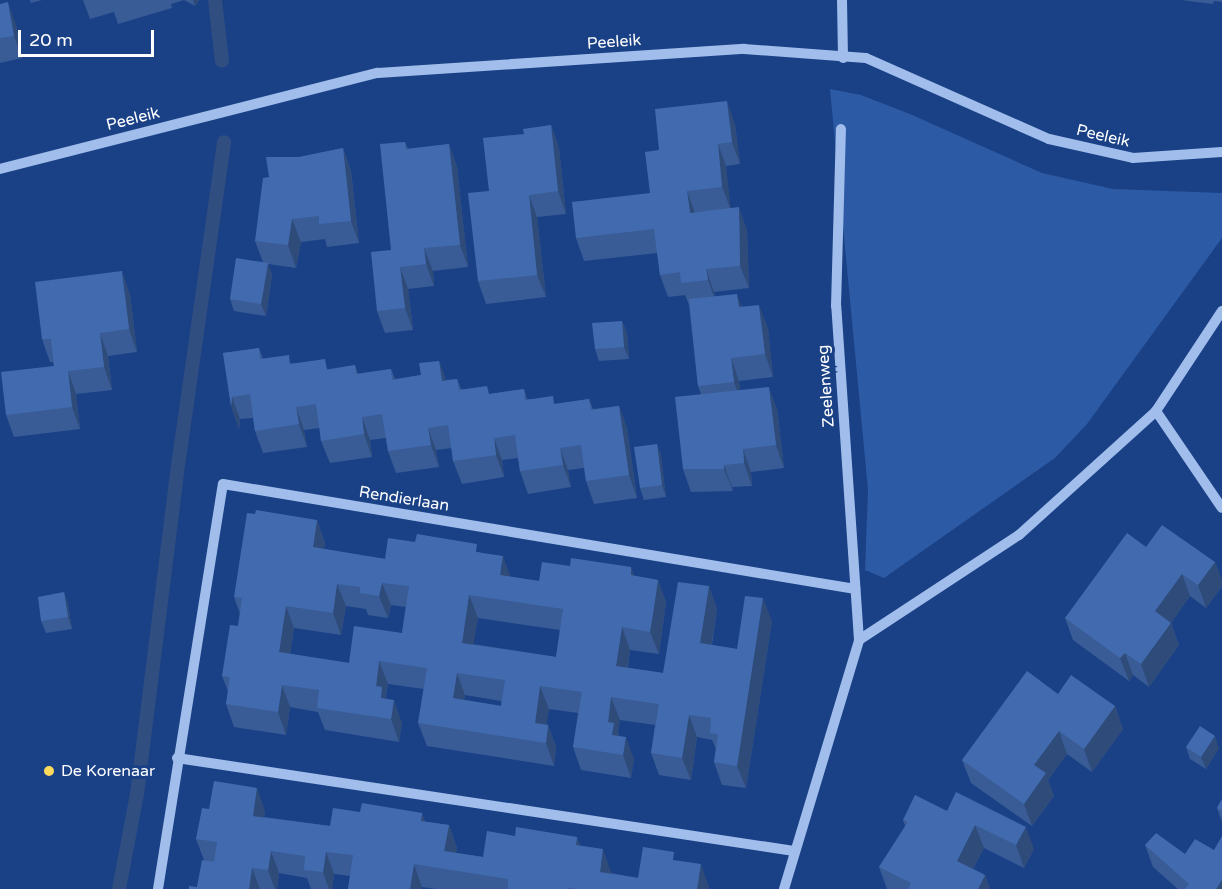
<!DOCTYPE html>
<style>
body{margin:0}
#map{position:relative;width:1222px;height:889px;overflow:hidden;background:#1a4186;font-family:"Varela Round",sans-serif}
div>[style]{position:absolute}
.green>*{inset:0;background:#2d5aa4}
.stream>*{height:14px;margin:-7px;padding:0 7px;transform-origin:7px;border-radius:7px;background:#304e80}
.minor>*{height:10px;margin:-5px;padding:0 5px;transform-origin:5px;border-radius:5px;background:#a0bdec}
.wall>*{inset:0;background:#395c96}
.shaded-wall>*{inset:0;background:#2e4b7a}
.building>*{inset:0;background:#426baf}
.dots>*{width:16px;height:16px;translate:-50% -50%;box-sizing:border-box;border:3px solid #1a4186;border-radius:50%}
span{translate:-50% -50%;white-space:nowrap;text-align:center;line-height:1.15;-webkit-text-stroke:6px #1a4186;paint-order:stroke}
.street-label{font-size:16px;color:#fff}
.poi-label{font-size:16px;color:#fff}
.left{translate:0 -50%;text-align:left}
.scale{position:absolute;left:18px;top:30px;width:136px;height:27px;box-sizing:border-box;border:3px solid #fff;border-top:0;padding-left:8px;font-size:18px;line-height:21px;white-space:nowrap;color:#fff;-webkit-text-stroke:4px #1a4186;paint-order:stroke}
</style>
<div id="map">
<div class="green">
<div style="clip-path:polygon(830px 89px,861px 95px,910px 114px,1042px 173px,1113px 189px,1222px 193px,1222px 238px,1087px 424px,1055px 458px,884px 578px,865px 570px,868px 490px)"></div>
</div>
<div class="stream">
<div style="left:215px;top:0;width:61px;rotate:83.5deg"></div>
<div style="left:119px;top:889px;width:97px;rotate:-79.3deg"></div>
<div style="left:137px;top:794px;width:338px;rotate:-82.9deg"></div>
<div style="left:179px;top:459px;width:320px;rotate:-81.9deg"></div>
</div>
<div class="minor">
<div style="left:842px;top:0;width:58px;rotate:89deg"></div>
<div style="left:0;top:169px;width:390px;rotate:-14.3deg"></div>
<div style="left:378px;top:73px;width:367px;rotate:-3.8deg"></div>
<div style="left:744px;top:49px;width:122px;rotate:4.2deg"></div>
<div style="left:866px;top:58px;width:200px;rotate:23.9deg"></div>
<div style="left:1049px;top:139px;width:86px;rotate:12.7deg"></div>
<div style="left:1133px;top:158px;width:89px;rotate:-3.9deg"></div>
<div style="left:1156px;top:411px;width:117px;rotate:55.8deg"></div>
<div style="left:859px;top:640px;width:191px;rotate:-33.3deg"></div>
<div style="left:1019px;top:535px;width:185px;rotate:-42.1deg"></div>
<div style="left:1156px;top:411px;width:120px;rotate:-56.6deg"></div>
<div style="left:177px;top:758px;width:624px;rotate:8.57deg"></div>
<div style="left:158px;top:889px;width:410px;rotate:-80.9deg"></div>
<div style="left:223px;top:484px;width:641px;rotate:9.43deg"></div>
<div style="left:784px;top:889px;width:260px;rotate:-73.2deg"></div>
<div style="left:859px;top:640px;width:335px;rotate:-93.9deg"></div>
<div style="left:836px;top:306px;width:177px;rotate:-88.4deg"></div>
</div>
<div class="wall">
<div style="clip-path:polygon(30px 0,42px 0,31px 3px)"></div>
<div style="clip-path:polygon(83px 0,199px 0,195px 6px,184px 0,171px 4px,172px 8px,118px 24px,114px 12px,90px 19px)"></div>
<div style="clip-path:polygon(1181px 0,1222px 0,1222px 2px,1214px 1px,1213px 4px)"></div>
<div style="clip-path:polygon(0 4px,16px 25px,22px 58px,0 63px)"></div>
<div style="clip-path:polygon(735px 124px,740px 164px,726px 166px,730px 208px,747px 230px,749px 288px,714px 292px,715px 297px,742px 306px,768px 328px,773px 377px,739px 381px,740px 390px,777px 409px,784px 468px,751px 472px,752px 486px,732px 487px,733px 491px,691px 492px,683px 469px,701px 394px,698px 386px,689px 305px,685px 295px,668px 297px,660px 275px,657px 253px,584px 261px,576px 238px,650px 193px,659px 150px)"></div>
<div style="clip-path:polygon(551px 125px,559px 148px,566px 214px,537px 217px,546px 297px,486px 304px,478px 281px,489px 191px,524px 134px)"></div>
<div style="clip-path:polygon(405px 142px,408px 149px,449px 144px,457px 167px,468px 267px,433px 271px,434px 286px,408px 289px,413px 330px,385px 333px,377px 311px,391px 250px)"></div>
<div style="clip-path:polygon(343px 148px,351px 171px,359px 243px,327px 247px,325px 239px,301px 242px,296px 268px,268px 264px,272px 275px,266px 316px,234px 311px,230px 299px,263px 262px,255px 241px,269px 177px,299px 157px)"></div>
<div style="clip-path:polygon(130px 294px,137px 352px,108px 356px,112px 390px,76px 394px,80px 429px,14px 437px,6px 415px,54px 366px,53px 362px,50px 362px,42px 339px)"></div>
<div style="clip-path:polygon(622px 321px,627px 333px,629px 359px,599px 361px,595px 349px)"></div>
<div style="clip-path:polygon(259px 348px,263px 359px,329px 369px,355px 365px,358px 374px,391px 369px,395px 379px,421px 375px,439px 361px,446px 380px,457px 379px,461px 389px,490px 394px,524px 389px,527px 399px,556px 404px,589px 399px,593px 409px,619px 406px,627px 428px,637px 498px,594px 504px,586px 481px,584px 468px,568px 470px,571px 487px,528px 494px,520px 471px,518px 458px,502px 460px,504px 477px,462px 484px,453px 461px,452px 448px,436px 450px,439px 467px,396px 473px,388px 451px,386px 438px,370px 440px,372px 457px,330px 463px,321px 441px,320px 428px,304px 430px,307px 447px,263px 453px,255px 431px,253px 418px,240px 419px,239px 429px,231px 406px,223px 353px)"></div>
<div style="clip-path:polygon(657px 444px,661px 456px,666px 497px,644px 500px,640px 488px)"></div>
<div style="clip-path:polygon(evenodd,317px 520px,325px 543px,324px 549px,385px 559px,480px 552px,511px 577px,539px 581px,570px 566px,631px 567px,634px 576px,658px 580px,666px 602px,659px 654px,630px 650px,628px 668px,663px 673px,709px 586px,717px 609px,712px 645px,737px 649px,772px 621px,746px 788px,722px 785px,714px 762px,716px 749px,712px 740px,697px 737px,691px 780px,659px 775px,651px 753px,655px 725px,620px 720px,618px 732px,619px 736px,634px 759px,631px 778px,581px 770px,573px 747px,578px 713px,549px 709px,546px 724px,548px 725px,556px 747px,554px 766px,427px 746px,418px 723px,424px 689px,388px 684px,386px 696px,387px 699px,402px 723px,399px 742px,325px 730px,318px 712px,290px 707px,286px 735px,234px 727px,226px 704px,228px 691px,222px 676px,238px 626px,240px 614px,234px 597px,317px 520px,391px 605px,406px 607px,402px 633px,349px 663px,290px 654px,294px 628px,341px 635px,346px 606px,366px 609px,368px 615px,388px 618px,391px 605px,317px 520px,478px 618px,560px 630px,556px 657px,473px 644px,478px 618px,317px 520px,465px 695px,501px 701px,501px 706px,464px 700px,465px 695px)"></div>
<div style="clip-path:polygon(1146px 547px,1215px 562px,1222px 581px,1222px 586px,1206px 608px,1190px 596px,1171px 623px,1179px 645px,1149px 687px,1133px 675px,1129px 681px,1073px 640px,1065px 618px)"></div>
<div style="clip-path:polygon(64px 592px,68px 604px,72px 629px,46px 633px,41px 621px)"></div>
<div style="clip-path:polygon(1058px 694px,1115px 706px,1123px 729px,1092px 772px,1067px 754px,1048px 780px,1054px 796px,1032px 826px,971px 783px,962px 760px)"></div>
<div style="clip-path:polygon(1186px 747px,1219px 748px,1206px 769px,1190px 759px)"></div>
<div style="clip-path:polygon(1222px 799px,1222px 822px,1217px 808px)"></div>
<div style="clip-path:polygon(209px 809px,265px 811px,264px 817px,330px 826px,360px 812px,422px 813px,425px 822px,449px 825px,457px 848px,456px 853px,483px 857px,515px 836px,577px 837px,580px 846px,611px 872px,611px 873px,638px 878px,677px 861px,709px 887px,709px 889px,436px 889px,422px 887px,422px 889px,348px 889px,350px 876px,334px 874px,332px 889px,311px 889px,307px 878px,279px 873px,277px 889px,189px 889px,197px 887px,204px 860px,196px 839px)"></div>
<div style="clip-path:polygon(947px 811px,1034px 849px,1024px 868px,984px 848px,973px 869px,985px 875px,990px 889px,887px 889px,879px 867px,905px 826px,903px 820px)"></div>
<div style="clip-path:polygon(1145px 845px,1185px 854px,1214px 850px,1222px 889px,1178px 889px,1153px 867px)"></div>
</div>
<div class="shaded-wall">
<div style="clip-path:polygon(193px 0,199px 0,195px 6px)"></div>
<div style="clip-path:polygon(8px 2px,16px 25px,22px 58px,14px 36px)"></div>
<div style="clip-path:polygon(727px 101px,735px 124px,740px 164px,732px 142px)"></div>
<div style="clip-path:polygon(551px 125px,559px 148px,566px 214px,558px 191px)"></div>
<div style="clip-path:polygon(449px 144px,457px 167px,468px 267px,460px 245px)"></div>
<div style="clip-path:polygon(718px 144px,726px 166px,731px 210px,722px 187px)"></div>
<div style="clip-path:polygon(343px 148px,351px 171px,359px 243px,351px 221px)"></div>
<div style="clip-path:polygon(687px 191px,695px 213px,690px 213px)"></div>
<div style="clip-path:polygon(529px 195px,537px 217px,546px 297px,537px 275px)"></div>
<div style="clip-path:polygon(739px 207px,747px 230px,749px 288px,740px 266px)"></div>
<div style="clip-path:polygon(292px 219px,301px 242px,296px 268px,288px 245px)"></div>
<div style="clip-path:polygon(424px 248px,433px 271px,434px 286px,426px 264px)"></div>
<div style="clip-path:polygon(268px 263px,272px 275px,266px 316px,261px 304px)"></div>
<div style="clip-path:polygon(400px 267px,408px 289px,413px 330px,405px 308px)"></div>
<div style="clip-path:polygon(706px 269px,714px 292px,716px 302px,708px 280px)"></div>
<div style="clip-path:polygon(122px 271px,130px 294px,137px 352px,129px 329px)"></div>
<div style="clip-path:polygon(737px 294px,746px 317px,739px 307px)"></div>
<div style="clip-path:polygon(759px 305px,768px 328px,773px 377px,765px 354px)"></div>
<div style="clip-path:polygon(622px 321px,627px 333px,629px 359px,624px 347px)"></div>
<div style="clip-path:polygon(100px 333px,108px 356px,112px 390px,104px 367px)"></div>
<div style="clip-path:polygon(731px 358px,739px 381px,742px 404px,734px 382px)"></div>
<div style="clip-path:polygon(439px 361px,447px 383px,442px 381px)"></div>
<div style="clip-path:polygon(68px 371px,76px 394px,80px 429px,72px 407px)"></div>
<div style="clip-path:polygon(769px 387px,777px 409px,784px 468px,776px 445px)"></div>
<div style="clip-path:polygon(232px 397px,240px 419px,239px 429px,231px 406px)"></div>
<div style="clip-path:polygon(619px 406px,627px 428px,637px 498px,629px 475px)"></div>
<div style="clip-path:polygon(296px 407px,304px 430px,307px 447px,299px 424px)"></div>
<div style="clip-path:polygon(362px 417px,370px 440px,372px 457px,364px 434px)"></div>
<div style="clip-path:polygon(428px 428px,436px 450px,439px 467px,431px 445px)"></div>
<div style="clip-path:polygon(494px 438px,502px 460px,504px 477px,496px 455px)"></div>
<div style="clip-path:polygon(657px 444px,661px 456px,666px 497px,662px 485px)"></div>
<div style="clip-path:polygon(560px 448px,568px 470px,571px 487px,563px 465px)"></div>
<div style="clip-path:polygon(743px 449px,751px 472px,752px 486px,744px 463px)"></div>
<div style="clip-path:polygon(724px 465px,732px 487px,733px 491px,724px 469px)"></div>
<div style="clip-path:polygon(317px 520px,325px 543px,321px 570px,313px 547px)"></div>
<div style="clip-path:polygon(503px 556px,511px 578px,500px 575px)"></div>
<div style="clip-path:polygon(1215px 562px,1222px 581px,1222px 586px,1206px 608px,1198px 585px)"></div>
<div style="clip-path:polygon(631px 567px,639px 590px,631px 575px)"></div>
<div style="clip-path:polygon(1182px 574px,1190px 596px,1171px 623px,1179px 645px,1149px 687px,1141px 664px,1155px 611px)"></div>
<div style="clip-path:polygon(658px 580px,666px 602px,659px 654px,650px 632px)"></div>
<div style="clip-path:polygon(382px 583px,391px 605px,388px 618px,379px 596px)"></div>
<div style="clip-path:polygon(337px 584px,346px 606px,341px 635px,333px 613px)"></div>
<div style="clip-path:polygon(709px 586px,717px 609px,708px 666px,700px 643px)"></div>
<div style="clip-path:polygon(64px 592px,68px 604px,72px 629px,68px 617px)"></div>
<div style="clip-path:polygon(469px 595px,478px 618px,470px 665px,462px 643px)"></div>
<div style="clip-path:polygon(763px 598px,772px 621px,746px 788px,737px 766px)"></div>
<div style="clip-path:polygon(286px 606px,294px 628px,287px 675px,279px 652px)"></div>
<div style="clip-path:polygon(622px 627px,630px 650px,624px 689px,616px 666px)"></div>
<div style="clip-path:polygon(1125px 653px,1133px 675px,1129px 681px,1120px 658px)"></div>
<div style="clip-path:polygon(379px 661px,388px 684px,386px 696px,391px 710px,384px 707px,376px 686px)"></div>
<div style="clip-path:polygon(457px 673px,465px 695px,461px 721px,453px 698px)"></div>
<div style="clip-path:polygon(282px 685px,290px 707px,286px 735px,278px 712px)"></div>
<div style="clip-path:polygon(540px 686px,549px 709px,544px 743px,535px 723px)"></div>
<div style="clip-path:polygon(611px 697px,620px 720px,618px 732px,623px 746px,619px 755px,608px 722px)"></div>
<div style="clip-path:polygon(394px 700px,402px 723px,399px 742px,391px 719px)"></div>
<div style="clip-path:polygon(1115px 706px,1123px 729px,1092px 772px,1084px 749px)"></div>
<div style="clip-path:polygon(689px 715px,697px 737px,691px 780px,682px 758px)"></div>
<div style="clip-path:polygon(548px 725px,556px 747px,554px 766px,546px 743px)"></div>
<div style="clip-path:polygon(1059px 731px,1067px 754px,1048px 780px,1054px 796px,1032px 826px,1024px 804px,1034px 765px)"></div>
<div style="clip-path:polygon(1215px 736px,1219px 748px,1206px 769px,1201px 757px)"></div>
<div style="clip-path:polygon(626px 737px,634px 759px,631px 778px,623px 755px)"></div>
<div style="clip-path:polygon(257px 788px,265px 811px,261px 838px,253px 816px)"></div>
<div style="clip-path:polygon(422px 813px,430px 835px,421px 821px)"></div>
<div style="clip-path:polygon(449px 825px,457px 848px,453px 870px,444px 851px)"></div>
<div style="clip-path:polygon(975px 825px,984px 848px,965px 884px,957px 861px)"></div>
<div style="clip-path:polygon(1026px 827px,1034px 849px,1024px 868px,1016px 845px)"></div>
<div style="clip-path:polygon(577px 837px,585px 859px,576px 845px)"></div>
<div style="clip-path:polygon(603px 849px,611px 872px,609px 889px,600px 872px)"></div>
<div style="clip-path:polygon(271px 851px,279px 873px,277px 889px,275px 889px,268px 870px)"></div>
<div style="clip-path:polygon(326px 852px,334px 874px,332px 889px,329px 889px,323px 872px)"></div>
<div style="clip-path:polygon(414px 864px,422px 887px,422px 889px,410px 889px)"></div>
<div style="clip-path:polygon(701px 864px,709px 887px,709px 889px,697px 889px)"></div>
<div style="clip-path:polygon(252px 868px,260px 889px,249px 889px)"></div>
<div style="clip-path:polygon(985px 875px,990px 889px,978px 889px)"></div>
<div style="clip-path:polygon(1222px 880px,1222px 889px,1216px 889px)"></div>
</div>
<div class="building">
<div style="clip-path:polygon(8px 2px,14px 36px,0 38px,0 4px)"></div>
<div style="clip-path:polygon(727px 101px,732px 142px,718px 144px,722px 187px,687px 191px,690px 213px,739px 207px,740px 266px,706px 269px,708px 280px,681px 283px,680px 272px,660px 275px,654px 229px,576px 238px,572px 202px,650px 193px,645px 152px,659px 150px,655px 109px)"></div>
<div style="clip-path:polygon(551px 125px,558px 191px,529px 195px,537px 275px,478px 281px,468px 193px,489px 191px,483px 138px,524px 134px,523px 129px)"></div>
<div style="clip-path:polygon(405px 142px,406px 149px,449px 144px,460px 245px,424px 248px,426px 264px,400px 267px,405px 308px,377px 311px,371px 252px,391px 250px,380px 144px)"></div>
<div style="clip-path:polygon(343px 148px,351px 221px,319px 224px,319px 216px,292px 219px,288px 245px,255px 241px,263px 178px,269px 177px,266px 157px,299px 157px)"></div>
<div style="clip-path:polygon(236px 258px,268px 263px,261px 304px,230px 299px)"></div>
<div style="clip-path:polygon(122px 271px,129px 329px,100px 333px,104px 367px,68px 371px,72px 407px,6px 415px,1px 372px,54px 366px,51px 339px,42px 339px,35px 282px)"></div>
<div style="clip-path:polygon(737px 294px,739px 307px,759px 305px,765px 354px,731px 358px,734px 382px,698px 386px,689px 299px)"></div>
<div style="clip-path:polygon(622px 321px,624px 347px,595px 349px,592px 323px)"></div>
<div style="clip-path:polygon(259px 348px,260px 359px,289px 355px,290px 364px,325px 359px,327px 370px,355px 365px,356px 374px,391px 369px,392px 380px,421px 375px,419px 363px,439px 361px,442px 381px,457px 379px,459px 390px,487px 386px,489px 394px,524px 389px,525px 400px,553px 396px,554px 404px,589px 399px,591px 410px,619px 406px,629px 475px,586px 481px,581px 445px,560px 448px,563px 465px,520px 471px,515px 435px,494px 438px,496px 455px,453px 461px,448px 425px,428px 428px,431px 445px,388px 451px,382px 414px,362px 417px,364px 434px,321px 441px,316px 404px,296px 407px,299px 424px,255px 431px,250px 394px,232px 397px,231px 406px,223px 353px)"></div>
<div style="clip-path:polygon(769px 387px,776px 445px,743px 449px,744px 463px,724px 465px,724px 469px,683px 469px,675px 397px)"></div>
<div style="clip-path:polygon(657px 444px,662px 485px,640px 488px,634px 447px)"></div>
<div style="clip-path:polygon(evenodd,256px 510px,317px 520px,313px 547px,385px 559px,388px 538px,415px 542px,417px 534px,477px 544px,476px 552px,503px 556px,500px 575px,539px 581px,542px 562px,570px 566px,571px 558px,631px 567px,631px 575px,658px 580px,653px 614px,650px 632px,622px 627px,616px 666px,663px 673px,678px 582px,709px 586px,700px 643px,737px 649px,745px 596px,763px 598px,737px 766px,714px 762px,718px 734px,710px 733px,711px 718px,689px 715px,682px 758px,651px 753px,659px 704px,611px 697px,608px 722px,614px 723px,612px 735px,626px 737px,623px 755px,573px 747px,582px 692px,540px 686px,535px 723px,548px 725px,546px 743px,418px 723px,427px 668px,379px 661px,376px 686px,382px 687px,381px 698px,394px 700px,391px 719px,317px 708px,319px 690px,282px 685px,278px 712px,226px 704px,230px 677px,222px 676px,230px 625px,238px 626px,242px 598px,234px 597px,247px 513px,255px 514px,256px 510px,382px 583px,409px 586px,402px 633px,354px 626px,349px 663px,279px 652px,286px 606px,333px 613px,337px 584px,360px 587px,360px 593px,379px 596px,382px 583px,256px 510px,469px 595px,563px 609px,556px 657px,462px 643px,469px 595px,256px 510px,457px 673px,505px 680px,501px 706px,453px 698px,457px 673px)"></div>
<div style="clip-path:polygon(1162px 525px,1215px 562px,1198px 585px,1182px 574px,1155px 611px,1171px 623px,1141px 664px,1125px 653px,1120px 658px,1065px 618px,1127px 533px,1146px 547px)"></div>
<div style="clip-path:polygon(64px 592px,68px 617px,41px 621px,38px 597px)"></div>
<div style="clip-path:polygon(1027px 671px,1058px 694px,1071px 675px,1115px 706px,1084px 749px,1059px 731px,1034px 765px,1046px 773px,1024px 804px,962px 760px)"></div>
<div style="clip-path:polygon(1200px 726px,1215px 736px,1201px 757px,1186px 747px)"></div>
<div style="clip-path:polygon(214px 781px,257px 788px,253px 816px,330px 826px,333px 808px,360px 812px,362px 803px,422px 813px,421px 821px,449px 825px,444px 851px,483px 857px,487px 831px,515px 836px,516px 827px,577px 837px,576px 845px,603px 849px,600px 872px,638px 878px,643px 847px,674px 852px,673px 860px,701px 864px,697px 889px,577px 889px,569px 888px,568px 889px,508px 889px,508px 879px,414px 864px,410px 889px,348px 889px,353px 855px,326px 852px,323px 872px,304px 870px,305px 856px,271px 851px,268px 870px,252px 868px,249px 889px,189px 889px,189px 886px,197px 887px,202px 860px,214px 862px,217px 842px,196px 839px,202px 808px,209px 809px)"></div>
<div style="clip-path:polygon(956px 792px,1026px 827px,1016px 845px,975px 825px,957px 861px,985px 875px,978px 889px,908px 889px,911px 883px,879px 867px,908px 822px,903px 820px,915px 795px,947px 811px)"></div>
<div style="clip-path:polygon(1222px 799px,1222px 811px,1217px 808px)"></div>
<div style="clip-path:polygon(1156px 833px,1185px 854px,1195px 839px,1214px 850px,1222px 836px,1222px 880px,1216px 889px,1185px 889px,1189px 884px,1145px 845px)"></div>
</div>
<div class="dots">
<div style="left:49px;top:771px;background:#feda5c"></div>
</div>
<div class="street-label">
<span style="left:614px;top:42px;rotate:-4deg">Peeleik</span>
<span style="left:133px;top:119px;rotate:-14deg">Peeleik</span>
<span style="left:1103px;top:136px;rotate:13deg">Peeleik</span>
<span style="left:826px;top:386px;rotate:-94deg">Zeelenweg</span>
<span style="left:404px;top:499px;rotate:9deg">Rendierlaan</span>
</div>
<div class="poi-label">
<span class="left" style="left:61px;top:771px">De Korenaar</span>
</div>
<div class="scale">20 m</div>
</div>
